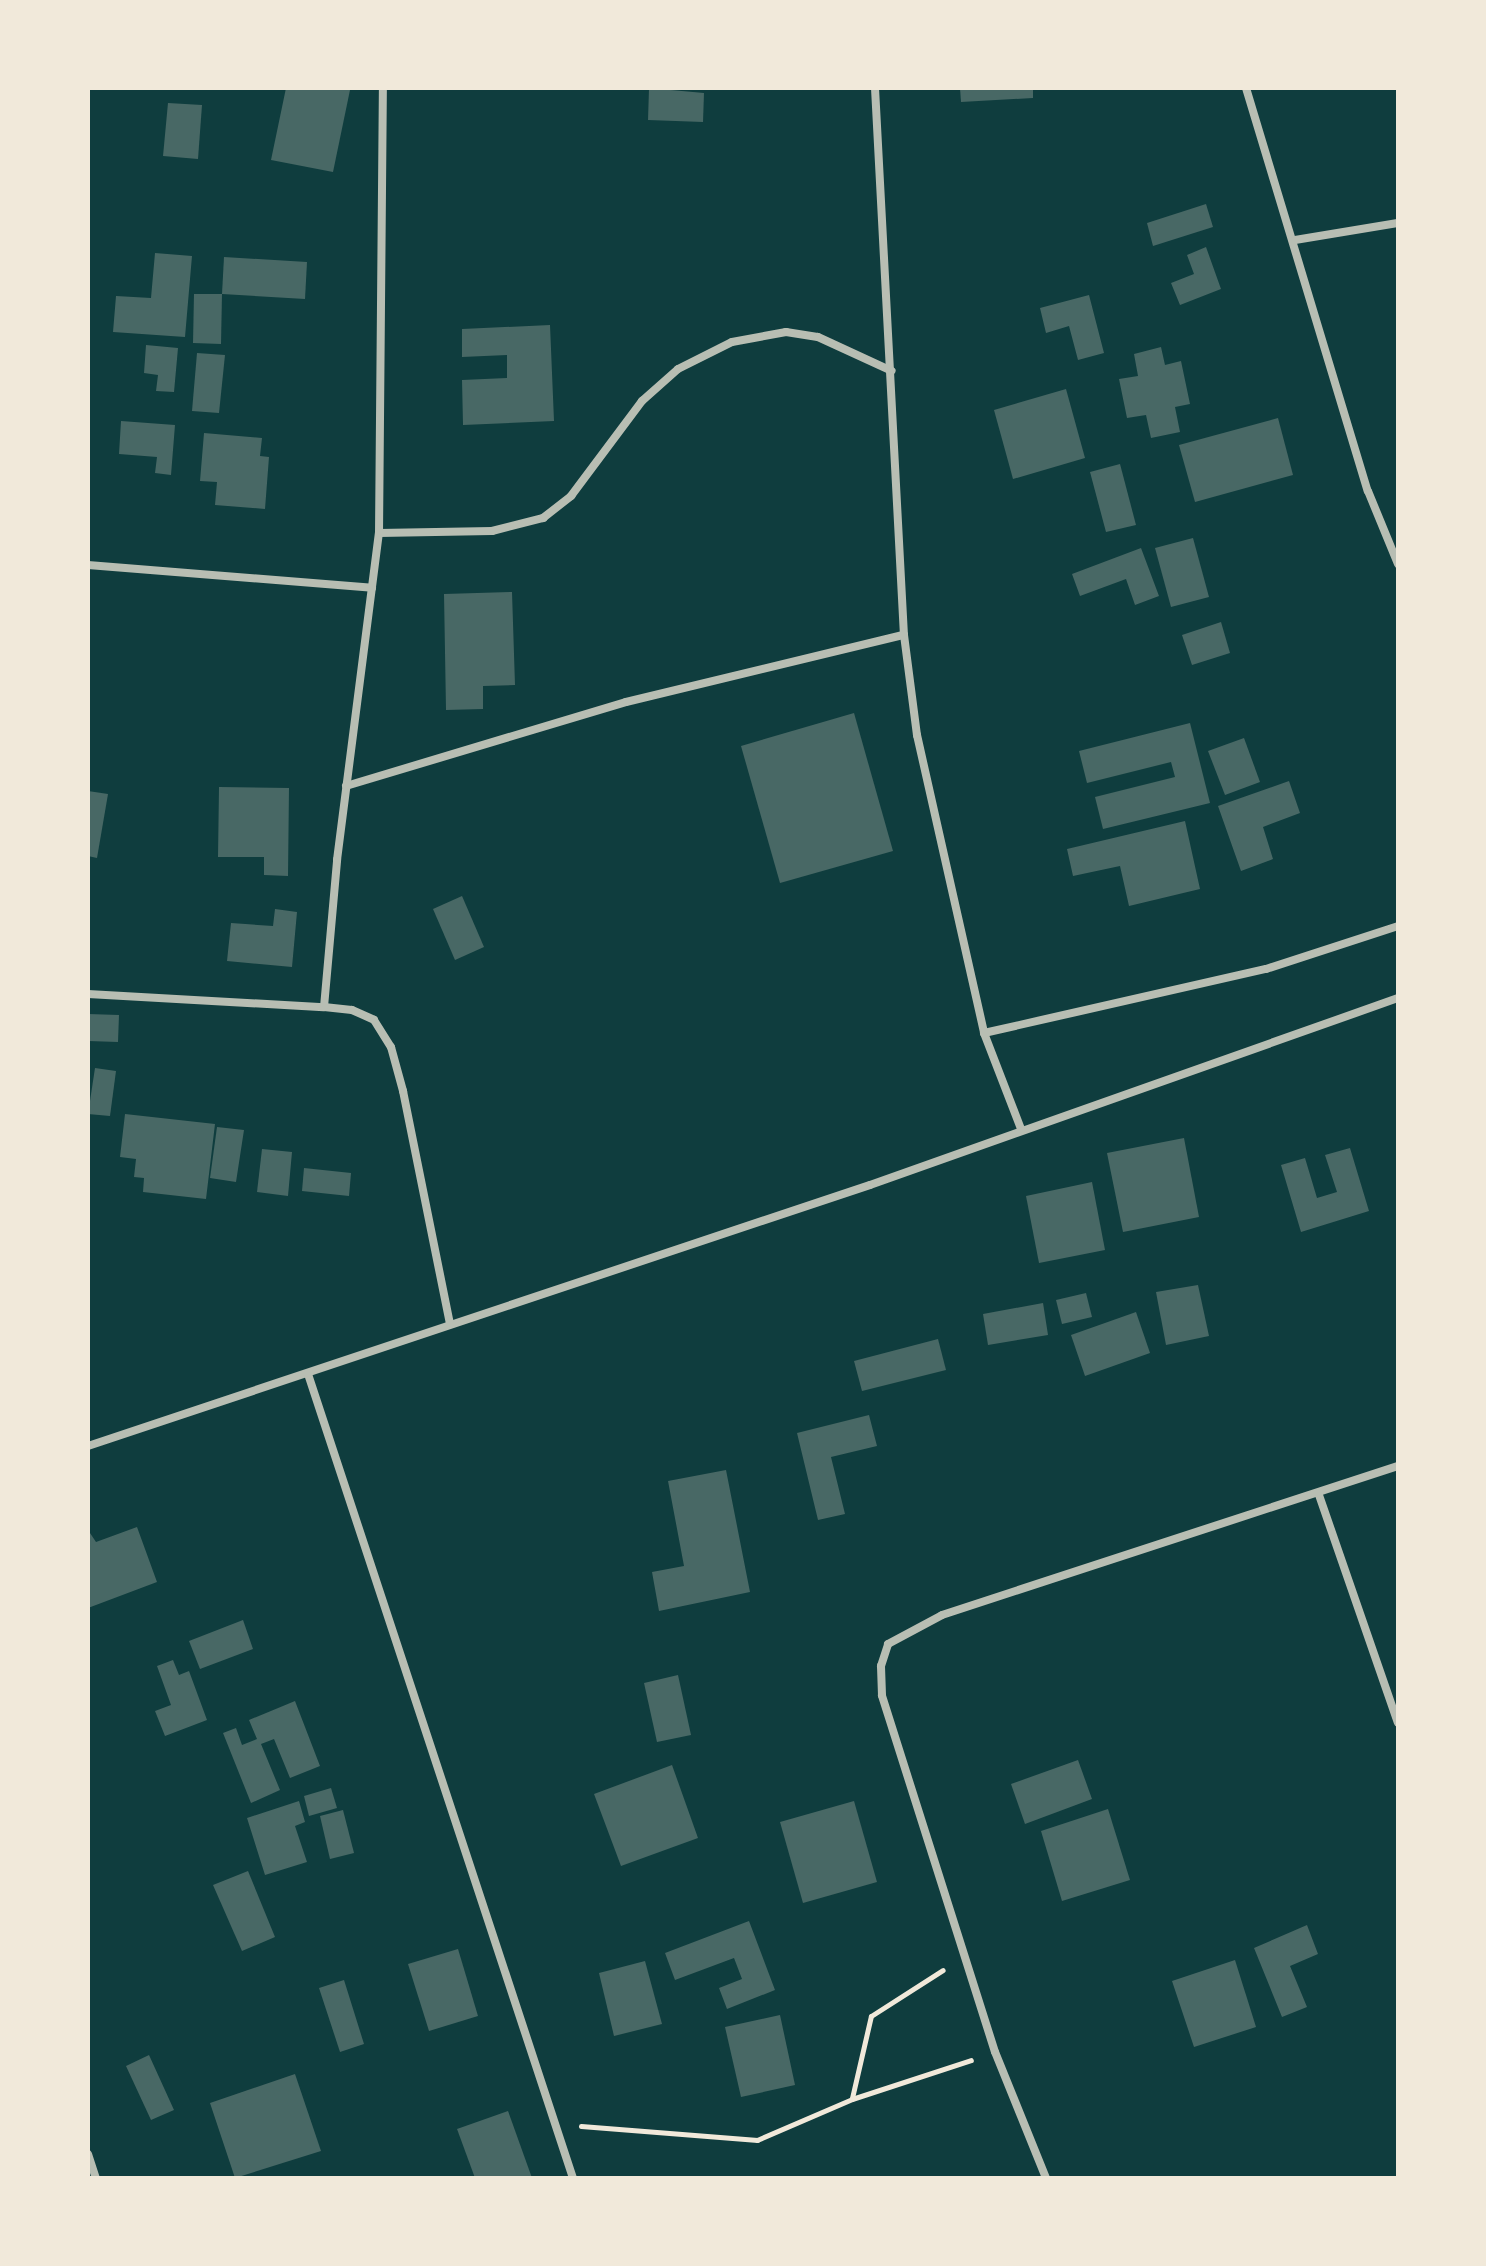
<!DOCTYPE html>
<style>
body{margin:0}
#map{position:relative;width:1486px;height:2266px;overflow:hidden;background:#0f3d3e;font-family:"Archivo Narrow",sans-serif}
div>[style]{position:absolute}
.building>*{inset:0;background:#486865}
.path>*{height:5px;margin:-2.5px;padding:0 2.5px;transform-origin:2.5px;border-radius:2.5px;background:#f1e9da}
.minor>*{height:8px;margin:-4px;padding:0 4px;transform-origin:4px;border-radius:4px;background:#b8beb3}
span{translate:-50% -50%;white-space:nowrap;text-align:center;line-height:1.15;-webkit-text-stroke:8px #f1e9da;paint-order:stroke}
.frame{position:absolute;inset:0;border:90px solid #f1e9da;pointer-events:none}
</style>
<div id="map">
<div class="building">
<div style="clip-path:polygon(286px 88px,350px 90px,333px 172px,271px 160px)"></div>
<div style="clip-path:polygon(649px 88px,704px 93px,703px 122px,648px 120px)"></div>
<div style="clip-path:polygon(960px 88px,1033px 88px,1033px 98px,961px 102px)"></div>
<div style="clip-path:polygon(168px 103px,202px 105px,198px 159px,163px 156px)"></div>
<div style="clip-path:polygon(1206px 204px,1213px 227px,1153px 246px,1147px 223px)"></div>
<div style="clip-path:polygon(1206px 247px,1221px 289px,1180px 305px,1171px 283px,1194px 274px,1187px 255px)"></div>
<div style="clip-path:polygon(155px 253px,192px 256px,185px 337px,113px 332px,116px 296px,151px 298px)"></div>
<div style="clip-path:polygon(224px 257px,307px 262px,305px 299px,222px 294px)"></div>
<div style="clip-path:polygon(194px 294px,222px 294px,221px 344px,193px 343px)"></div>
<div style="clip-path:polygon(1089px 295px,1104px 353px,1078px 360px,1069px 326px,1046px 333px,1040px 308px)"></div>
<div style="clip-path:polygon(550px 325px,554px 421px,463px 425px,462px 380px,507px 378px,507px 355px,462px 357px,462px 329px)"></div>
<div style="clip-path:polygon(146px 345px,178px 348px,174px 392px,156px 391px,158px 375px,144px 373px)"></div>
<div style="clip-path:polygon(1161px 347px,1165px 365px,1181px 361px,1190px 404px,1175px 407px,1180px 432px,1151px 438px,1146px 415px,1127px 418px,1119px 379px,1138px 376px,1134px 354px)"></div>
<div style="clip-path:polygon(197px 353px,225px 355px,219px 413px,192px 411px)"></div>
<div style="clip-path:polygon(1066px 389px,1085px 458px,1013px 479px,994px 410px)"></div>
<div style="clip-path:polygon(1278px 418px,1293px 475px,1195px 502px,1179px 445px)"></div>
<div style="clip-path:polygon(121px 421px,175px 425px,171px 475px,155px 473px,157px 457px,119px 454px)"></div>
<div style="clip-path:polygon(204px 433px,262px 438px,260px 456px,269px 457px,265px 509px,215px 505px,217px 482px,200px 481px)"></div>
<div style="clip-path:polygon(1120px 464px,1136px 525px,1106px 532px,1090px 472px)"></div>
<div style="clip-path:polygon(1193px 538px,1209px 597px,1171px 607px,1155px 548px)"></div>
<div style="clip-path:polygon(1141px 548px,1159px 596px,1135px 605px,1126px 579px,1080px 596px,1072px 574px)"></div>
<div style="clip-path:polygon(512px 592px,515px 685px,483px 686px,483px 709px,446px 710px,444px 594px)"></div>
<div style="clip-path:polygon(1221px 622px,1230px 653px,1192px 665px,1182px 635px)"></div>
<div style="clip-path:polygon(854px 713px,893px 851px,780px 883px,741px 746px)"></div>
<div style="clip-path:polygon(1190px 723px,1210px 803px,1103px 829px,1095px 797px,1175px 777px,1171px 762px,1087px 783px,1079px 751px)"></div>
<div style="clip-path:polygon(1244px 738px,1260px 782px,1225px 795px,1208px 751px)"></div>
<div style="clip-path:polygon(1289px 781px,1300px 813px,1263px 827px,1273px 859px,1241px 871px,1218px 806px)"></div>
<div style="clip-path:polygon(219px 787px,289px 788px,288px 876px,264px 875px,264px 857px,218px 857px)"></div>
<div style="clip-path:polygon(88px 791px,108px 794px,97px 858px,88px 856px)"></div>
<div style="clip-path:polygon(1185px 821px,1200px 889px,1129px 906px,1120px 866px,1073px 876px,1067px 849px)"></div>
<div style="clip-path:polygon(462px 896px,484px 947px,455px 960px,433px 909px)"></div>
<div style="clip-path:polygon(275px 909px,297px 912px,292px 967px,227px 961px,231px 923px,273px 926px)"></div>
<div style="clip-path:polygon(88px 1014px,119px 1015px,118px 1042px,88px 1041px)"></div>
<div style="clip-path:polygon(95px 1068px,116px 1071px,110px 1116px,88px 1114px)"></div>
<div style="clip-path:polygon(125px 1114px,215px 1124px,206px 1199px,143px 1192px,144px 1178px,134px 1177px,136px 1159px,120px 1157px)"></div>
<div style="clip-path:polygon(217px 1127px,244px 1130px,236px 1182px,210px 1178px)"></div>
<div style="clip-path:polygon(1184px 1138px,1199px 1217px,1123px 1232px,1107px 1153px)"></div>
<div style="clip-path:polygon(1350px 1148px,1369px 1211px,1301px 1232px,1281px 1165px,1305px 1158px,1317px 1198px,1337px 1192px,1325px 1155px)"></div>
<div style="clip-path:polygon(262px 1149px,292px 1152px,288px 1196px,257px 1192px)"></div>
<div style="clip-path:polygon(304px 1168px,351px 1173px,349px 1196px,302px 1191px)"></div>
<div style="clip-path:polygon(1092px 1182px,1105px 1250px,1039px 1263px,1026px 1196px)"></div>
<div style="clip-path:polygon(1198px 1285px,1209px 1336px,1166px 1345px,1156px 1292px)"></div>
<div style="clip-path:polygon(1086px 1293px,1092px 1317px,1062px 1324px,1056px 1300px)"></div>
<div style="clip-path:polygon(1043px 1303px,1048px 1335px,988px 1345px,983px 1314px)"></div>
<div style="clip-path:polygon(1136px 1312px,1150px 1353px,1085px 1376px,1071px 1335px)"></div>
<div style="clip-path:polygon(938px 1339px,946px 1370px,862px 1391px,854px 1361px)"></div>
<div style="clip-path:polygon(869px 1415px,877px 1446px,831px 1457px,845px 1514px,818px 1520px,797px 1433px)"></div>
<div style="clip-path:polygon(726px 1470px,750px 1592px,659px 1611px,652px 1572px,684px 1566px,668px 1481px)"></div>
<div style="clip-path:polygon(137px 1527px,157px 1582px,88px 1608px,88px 1530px,96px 1542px)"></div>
<div style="clip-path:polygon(243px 1620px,253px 1649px,200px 1669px,189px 1641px)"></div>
<div style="clip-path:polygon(173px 1660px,179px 1675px,189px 1671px,207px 1720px,165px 1736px,155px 1711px,171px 1705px,157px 1666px)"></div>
<div style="clip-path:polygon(678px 1675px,691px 1735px,657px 1742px,644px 1683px)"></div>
<div style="clip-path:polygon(295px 1701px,320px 1766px,290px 1778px,274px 1739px,261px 1744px,280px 1790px,251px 1803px,223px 1733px,236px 1728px,242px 1745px,257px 1739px,249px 1720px)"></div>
<div style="clip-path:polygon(1078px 1760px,1092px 1799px,1025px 1824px,1011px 1784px)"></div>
<div style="clip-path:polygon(672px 1765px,698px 1838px,621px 1866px,594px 1794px)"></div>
<div style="clip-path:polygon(331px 1788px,337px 1808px,309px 1816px,304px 1796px)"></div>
<div style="clip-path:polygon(299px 1801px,305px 1822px,295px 1826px,307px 1862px,265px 1875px,247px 1818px)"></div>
<div style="clip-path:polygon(854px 1801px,877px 1882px,803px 1903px,780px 1822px)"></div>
<div style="clip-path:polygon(1108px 1809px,1130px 1880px,1062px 1901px,1041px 1831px)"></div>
<div style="clip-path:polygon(343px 1810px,354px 1853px,330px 1859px,320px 1816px)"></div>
<div style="clip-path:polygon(248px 1871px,275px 1937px,242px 1951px,213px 1885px)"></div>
<div style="clip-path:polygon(749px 1921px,775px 1990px,727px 2009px,719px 1988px,742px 1979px,734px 1958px,675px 1980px,665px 1953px)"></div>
<div style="clip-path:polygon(1307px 1925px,1318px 1954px,1290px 1966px,1307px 2007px,1282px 2017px,1254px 1948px)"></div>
<div style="clip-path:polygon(458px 1949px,478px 2016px,429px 2031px,408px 1964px)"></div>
<div style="clip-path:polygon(1235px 1960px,1256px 2027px,1194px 2047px,1172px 1981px)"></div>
<div style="clip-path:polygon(645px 1961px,662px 2024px,614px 2036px,599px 1973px)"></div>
<div style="clip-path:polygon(344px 1980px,364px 2044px,340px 2052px,319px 1988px)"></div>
<div style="clip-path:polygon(780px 2015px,795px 2085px,741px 2097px,725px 2027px)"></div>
<div style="clip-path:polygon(149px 2055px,174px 2110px,151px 2120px,126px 2066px)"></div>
<div style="clip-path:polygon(295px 2074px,321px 2151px,235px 2178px,210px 2103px)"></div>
<div style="clip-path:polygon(508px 2111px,532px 2178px,475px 2178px,457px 2129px)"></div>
</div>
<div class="path">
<div style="left:852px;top:2098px;width:84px;rotate:-77deg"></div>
<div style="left:871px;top:2016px;width:85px;rotate:-32.6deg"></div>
<div style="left:581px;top:2126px;width:177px;rotate:4.5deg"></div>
<div style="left:757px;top:2140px;width:103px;rotate:-23.3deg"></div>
<div style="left:852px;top:2099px;width:125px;rotate:-18.1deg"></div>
</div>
<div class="minor">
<div style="left:875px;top:88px;width:548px;rotate:86.97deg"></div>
<div style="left:904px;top:635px;width:101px;rotate:82.6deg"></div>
<div style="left:917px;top:735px;width:305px;rotate:77.3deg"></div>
<div style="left:984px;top:1033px;width:103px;rotate:68.9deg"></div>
<div style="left:1246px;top:88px;width:421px;rotate:73.2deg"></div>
<div style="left:1368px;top:491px;width:79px;rotate:67.7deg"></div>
<div style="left:1295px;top:240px;width:104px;rotate:-9.4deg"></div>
<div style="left:379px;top:533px;width:113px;rotate:-1deg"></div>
<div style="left:492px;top:531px;width:53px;rotate:-14.3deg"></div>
<div style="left:543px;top:518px;width:36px;rotate:-38deg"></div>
<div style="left:571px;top:496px;width:119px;rotate:-53.2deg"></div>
<div style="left:642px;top:401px;width:48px;rotate:-41.6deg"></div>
<div style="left:678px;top:369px;width:60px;rotate:-26.6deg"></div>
<div style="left:732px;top:342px;width:55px;rotate:-10.5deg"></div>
<div style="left:786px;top:332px;width:32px;rotate:9deg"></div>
<div style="left:818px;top:337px;width:81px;rotate:24.7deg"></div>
<div style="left:88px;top:565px;width:285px;rotate:4.6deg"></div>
<div style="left:346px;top:786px;width:292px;rotate:-16.7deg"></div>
<div style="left:626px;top:702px;width:286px;rotate:-13.6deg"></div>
<div style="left:88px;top:994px;width:236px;rotate:3.2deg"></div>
<div style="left:324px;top:1007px;width:28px;rotate:6deg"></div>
<div style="left:352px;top:1010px;width:24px;rotate:24deg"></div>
<div style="left:374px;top:1020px;width:32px;rotate:58deg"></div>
<div style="left:391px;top:1047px;width:46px;rotate:74.7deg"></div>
<div style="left:403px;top:1091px;width:238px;rotate:78.6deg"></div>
<div style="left:324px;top:1007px;width:148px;rotate:-84.9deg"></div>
<div style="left:337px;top:860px;width:330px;rotate:-82.7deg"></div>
<div style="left:379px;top:533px;width:445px;rotate:-89.5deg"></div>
<div style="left:984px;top:1033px;width:289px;rotate:-12.8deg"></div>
<div style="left:1266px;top:969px;width:139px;rotate:-18deg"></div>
<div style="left:308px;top:1374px;width:847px;rotate:71.76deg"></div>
<div style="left:88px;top:1446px;width:824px;rotate:-18.46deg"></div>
<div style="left:870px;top:1185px;width:560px;rotate:-19.5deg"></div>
<div style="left:1319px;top:1495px;width:241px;rotate:70.9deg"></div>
<div style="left:88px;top:2154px;width:25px;rotate:72deg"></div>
<div style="left:1046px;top:2178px;width:136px;rotate:-112deg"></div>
<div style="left:995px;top:2052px;width:374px;rotate:-107.6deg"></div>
<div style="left:882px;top:1695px;width:29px;rotate:-92deg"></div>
<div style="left:881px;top:1666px;width:23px;rotate:-72deg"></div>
<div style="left:888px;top:1644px;width:61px;rotate:-28.2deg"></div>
<div style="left:942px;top:1615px;width:480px;rotate:-18.1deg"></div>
</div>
<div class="frame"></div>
</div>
